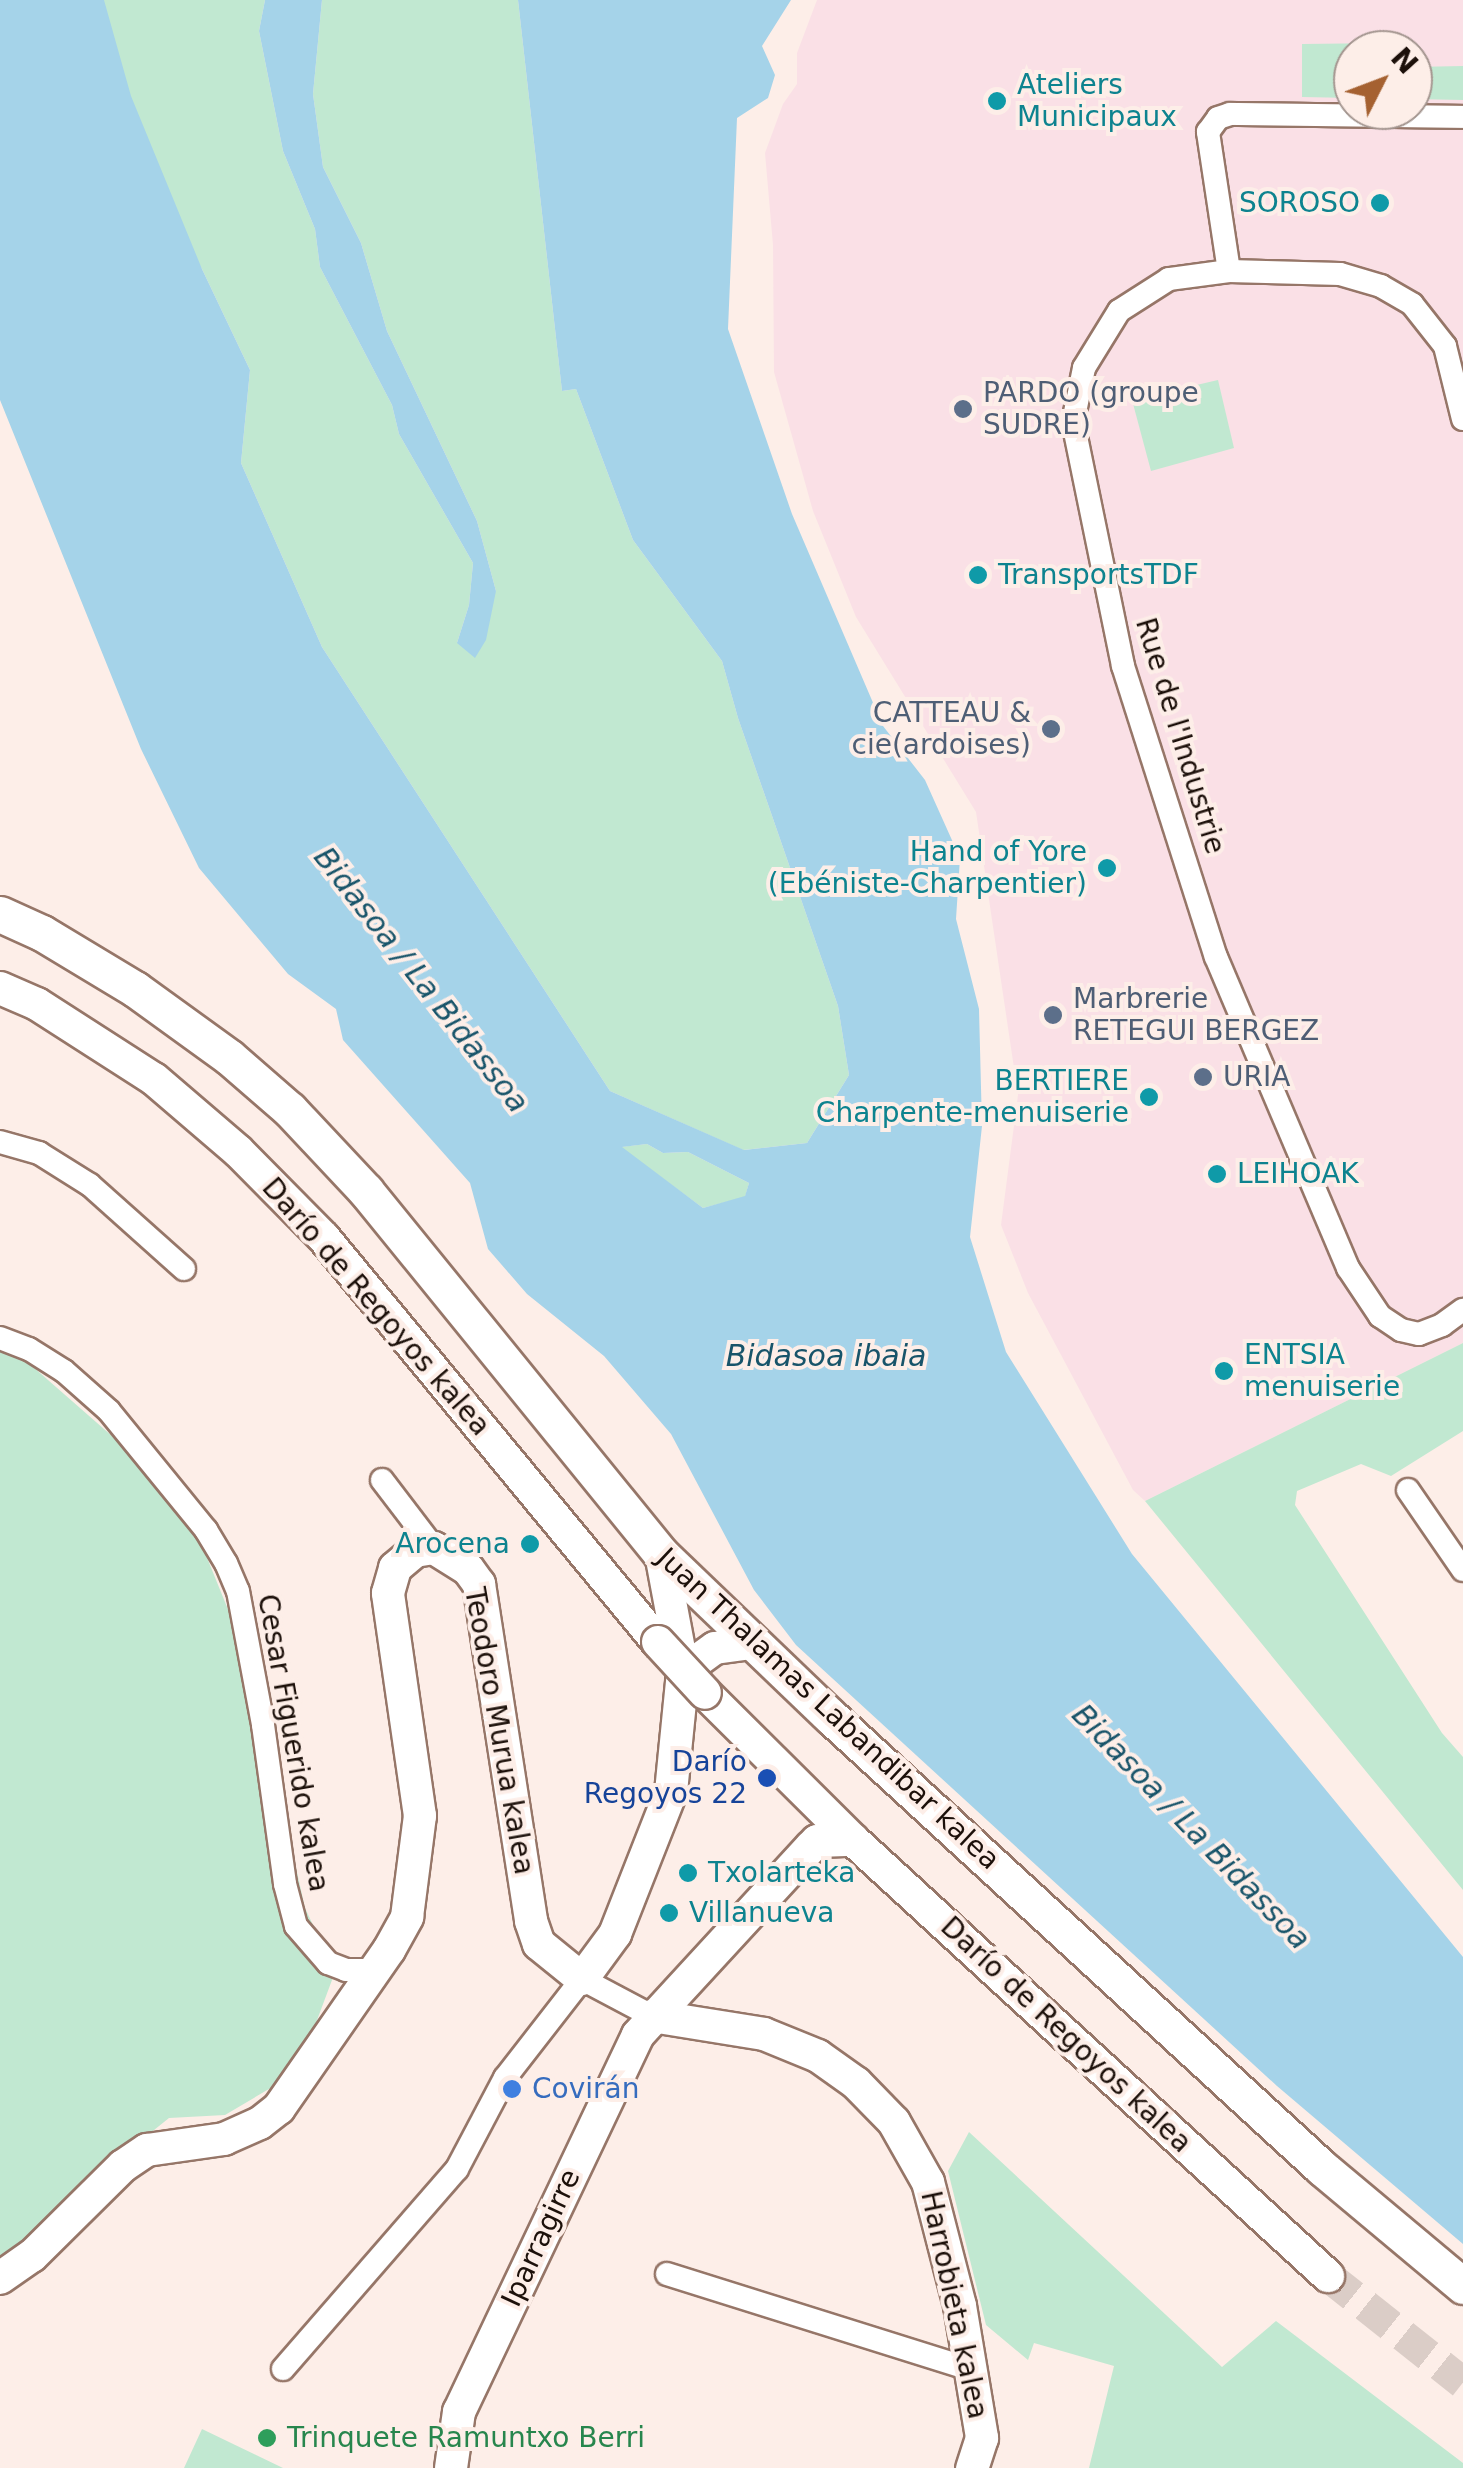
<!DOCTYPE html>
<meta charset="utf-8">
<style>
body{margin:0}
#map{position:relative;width:1463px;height:2468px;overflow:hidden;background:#fdeee8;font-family:"DejaVu Sans",sans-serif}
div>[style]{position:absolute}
.industrial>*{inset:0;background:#fae0e6}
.green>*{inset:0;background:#c1e8d1}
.water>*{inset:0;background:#a5d3e9}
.secondary-tunnel>*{height:32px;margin-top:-16px;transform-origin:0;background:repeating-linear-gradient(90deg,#dbcdc7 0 32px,transparent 0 48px)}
.roads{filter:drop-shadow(2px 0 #967668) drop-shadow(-2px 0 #967668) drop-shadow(0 2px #967668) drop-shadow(0 -2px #967668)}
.street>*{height:22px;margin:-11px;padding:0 11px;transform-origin:11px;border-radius:11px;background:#fff}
.secondary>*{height:32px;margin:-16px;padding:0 16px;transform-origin:16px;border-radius:16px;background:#fff}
.primary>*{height:35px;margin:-17.5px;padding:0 17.5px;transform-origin:17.5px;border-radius:17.5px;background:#fff}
.bridges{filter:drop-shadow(2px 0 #967668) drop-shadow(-2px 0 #967668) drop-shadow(0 2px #967668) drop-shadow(0 -2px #967668)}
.secondary-bridge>*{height:32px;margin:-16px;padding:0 16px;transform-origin:16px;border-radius:16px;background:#fff}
.dots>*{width:28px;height:28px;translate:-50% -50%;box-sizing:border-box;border:5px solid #fdeee8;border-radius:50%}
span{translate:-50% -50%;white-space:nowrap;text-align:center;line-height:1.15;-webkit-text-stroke:8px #fdeee8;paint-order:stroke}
.culture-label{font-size:28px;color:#0d838f}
.left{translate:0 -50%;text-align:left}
.right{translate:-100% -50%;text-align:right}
.service-label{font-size:28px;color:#4e5e75}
.street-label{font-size:28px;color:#1c100a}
.transit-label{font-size:28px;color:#164399}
.shop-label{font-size:28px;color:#366cbe}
.leisure-label{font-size:28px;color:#27864d}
.water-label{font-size:30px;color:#18546a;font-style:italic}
.north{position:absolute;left:1333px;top:30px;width:100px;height:100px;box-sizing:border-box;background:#fdeee8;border:2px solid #a3958f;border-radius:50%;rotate:48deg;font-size:28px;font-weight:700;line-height:40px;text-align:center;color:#1c100a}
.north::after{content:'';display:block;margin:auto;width:35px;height:45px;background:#a56131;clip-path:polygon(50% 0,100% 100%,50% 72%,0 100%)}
</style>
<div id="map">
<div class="industrial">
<div style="clip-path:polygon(evenodd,817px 0,1463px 0,1463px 1343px,1145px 1501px,1133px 1490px,1028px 1293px,1001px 1225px,1018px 1095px,976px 812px,856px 617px,813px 511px,774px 372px,773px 245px,765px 153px,783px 104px,797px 84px,797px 53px,817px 0,1353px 50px,1413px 50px,1413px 110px,1353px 110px,1353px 50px)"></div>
</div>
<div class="green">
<div style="clip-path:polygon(53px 0,265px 0,259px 31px,283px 151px,315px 229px,320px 267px,392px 405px,399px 434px,473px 563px,469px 605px,457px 643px,496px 591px,477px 521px,387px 331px,361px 243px,323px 167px,313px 94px,322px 0,518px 0,562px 391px,576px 389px,633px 540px,722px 661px,738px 718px,838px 1006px,849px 1075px,807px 1143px,743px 1150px,610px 1091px,322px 647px,241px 463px,250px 370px,202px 269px)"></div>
<div style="clip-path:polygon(1386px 43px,1386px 50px,1353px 50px,1353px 98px,1302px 97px,1302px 44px)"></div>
<div style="clip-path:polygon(1463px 66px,1463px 100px,1413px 99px,1413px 67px)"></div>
<div style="clip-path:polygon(1218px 380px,1234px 448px,1151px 471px,1132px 400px)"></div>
<div style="clip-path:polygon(647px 1144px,663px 1153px,688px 1152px,749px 1183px,745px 1197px,703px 1208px,620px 1147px)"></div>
<div style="clip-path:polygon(1463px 1343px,1463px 1431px,1391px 1476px,1361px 1464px,1297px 1491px,1295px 1505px,1442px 1733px,1463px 1757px,1463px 1890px,1145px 1501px)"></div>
<div style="clip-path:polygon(0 1346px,16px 1352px,120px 1443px,199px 1538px,251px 1666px,305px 1908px,335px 1972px,307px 2047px,274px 2086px,225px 2115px,169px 2118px,108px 2167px,0 2269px)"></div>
<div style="clip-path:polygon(969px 2132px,1222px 2367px,1276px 2321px,1463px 2463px,1463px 2468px,1089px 2468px,1114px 2366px,1034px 2343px,1028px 2360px,986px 2325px,948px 2171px)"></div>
<div style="clip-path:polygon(202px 2429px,283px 2468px,184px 2468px)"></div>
</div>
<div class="water">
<div style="clip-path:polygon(evenodd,0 0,104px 0,131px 96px,202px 269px,250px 370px,241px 463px,322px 647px,610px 1091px,744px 1150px,807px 1143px,849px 1075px,838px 1006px,738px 718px,722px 661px,633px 540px,576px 389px,562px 391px,518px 0,791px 0,762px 46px,775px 75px,768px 98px,737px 118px,728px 329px,792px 514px,883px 726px,925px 780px,960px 858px,956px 919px,979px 1009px,982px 1126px,970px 1237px,1006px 1352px,1132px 1554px,1463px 1957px,1463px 2244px,1277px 2086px,796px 1645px,754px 1590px,671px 1434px,604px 1356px,527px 1294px,488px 1249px,470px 1183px,343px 1040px,336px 1009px,288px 974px,199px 868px,141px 749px,0 400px,0 0,647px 1144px,663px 1153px,688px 1152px,749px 1183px,745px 1196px,703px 1208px,622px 1147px,647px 1144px)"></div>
<div style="clip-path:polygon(265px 0,322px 0,313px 94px,323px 167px,361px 243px,387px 331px,477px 521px,496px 591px,486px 640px,475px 658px,457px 643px,469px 605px,473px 563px,399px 434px,392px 405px,320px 267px,315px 229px,283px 151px,259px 31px)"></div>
</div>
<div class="secondary-tunnel">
<div style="left:1328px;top:2276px;width:172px;rotate:38.4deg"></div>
</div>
<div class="roads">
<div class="street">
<div style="left:1229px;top:271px;width:141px;rotate:-98.6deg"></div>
<div style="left:1208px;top:132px;width:17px;rotate:-54deg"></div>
<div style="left:1218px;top:118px;width:13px;rotate:-18deg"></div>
<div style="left:1230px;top:114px;width:233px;rotate:0.7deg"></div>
<div style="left:1463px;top:419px;width:75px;rotate:-103.9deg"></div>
<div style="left:1445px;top:346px;width:53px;rotate:-128.2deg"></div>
<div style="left:1412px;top:304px;width:36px;rotate:-150deg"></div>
<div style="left:1381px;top:286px;width:43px;rotate:-163.7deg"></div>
<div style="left:1340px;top:274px;width:111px;rotate:-178.5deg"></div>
<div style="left:1229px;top:271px;width:61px;rotate:172.4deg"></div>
<div style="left:1169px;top:279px;width:59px;rotate:147.4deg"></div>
<div style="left:1119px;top:311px;width:67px;rotate:121.6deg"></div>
<div style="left:1084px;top:368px;width:55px;rotate:101.5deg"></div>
<div style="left:1073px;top:422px;width:249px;rotate:78.4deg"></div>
<div style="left:1123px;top:666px;width:305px;rotate:72.3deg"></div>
<div style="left:1216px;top:957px;width:338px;rotate:67deg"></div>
<div style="left:1348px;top:1268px;width:58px;rotate:56.3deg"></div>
<div style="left:1380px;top:1316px;width:25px;rotate:34deg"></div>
<div style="left:1401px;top:1330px;width:18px;rotate:13deg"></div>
<div style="left:1419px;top:1334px;width:25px;rotate:-21deg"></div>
<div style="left:1442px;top:1325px;width:26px;rotate:-36deg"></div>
<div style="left:0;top:1142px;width:41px;rotate:15.8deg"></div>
<div style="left:39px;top:1153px;width:60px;rotate:32.1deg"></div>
<div style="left:90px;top:1185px;width:126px;rotate:41.8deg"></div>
<div style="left:0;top:1338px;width:31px;rotate:21deg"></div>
<div style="left:29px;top:1349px;width:41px;rotate:32.2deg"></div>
<div style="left:64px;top:1371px;width:60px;rotate:41.6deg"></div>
<div style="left:109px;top:1411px;width:154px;rotate:50.8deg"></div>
<div style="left:206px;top:1530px;width:39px;rotate:59deg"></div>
<div style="left:226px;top:1563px;width:30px;rotate:67deg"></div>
<div style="left:238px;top:1591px;width:136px;rotate:79.4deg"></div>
<div style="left:263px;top:1725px;width:161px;rotate:82.1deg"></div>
<div style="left:285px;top:1884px;width:43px;rotate:75.3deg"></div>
<div style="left:296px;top:1926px;width:49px;rotate:49.1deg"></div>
<div style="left:328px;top:1963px;width:19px;rotate:21deg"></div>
<div style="left:346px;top:1970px;width:26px"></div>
<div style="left:382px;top:1480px;width:86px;rotate:52.6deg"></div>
<div style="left:1408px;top:1490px;width:97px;rotate:55.5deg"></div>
<div style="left:667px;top:2274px;width:318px;rotate:17.4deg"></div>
<div style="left:283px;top:2369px;width:265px;rotate:-49deg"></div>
<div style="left:457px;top:2169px;width:103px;rotate:-62.2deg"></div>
<div style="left:505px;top:2078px;width:125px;rotate:-52.1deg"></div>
<div style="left:582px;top:1979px;width:79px;rotate:27.9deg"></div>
</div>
<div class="secondary">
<div style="left:0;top:988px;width:40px;rotate:23.4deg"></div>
<div style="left:37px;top:1004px;width:139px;rotate:32.7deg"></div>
<div style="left:154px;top:1079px;width:111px;rotate:40.6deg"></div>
<div style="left:238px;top:1151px;width:122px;rotate:45.3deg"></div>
<div style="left:324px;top:1238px;width:524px;rotate:50.42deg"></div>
<div style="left:683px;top:1671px;width:39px;rotate:-36deg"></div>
<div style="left:715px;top:1648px;width:37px;rotate:-8deg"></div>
<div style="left:705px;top:1693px;width:209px;rotate:44.8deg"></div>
<div style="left:853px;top:1840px;width:645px;rotate:42.55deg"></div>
<div style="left:652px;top:2016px;width:113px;rotate:9.1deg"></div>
<div style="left:764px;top:2034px;width:58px;rotate:22.2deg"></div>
<div style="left:818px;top:2056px;width:47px;rotate:35.4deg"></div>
<div style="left:856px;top:2083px;width:54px;rotate:45.7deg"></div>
<div style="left:894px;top:2122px;width:69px;rotate:60.5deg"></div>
<div style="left:928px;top:2182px;width:128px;rotate:75.5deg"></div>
<div style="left:960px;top:2306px;width:134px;rotate:80.5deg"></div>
<div style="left:982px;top:2438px;width:32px;rotate:108deg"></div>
<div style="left:0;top:2278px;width:39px;rotate:-35deg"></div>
<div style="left:32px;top:2256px;width:128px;rotate:-44.7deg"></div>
<div style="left:123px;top:2166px;width:29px;rotate:-34deg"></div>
<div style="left:147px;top:2150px;width:78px;rotate:-8.1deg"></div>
<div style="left:224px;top:2139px;width:39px;rotate:-24deg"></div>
<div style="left:260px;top:2123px;width:24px;rotate:-38deg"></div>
<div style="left:279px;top:2108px;width:193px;rotate:-55.2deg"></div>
<div style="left:389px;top:1950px;width:38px;rotate:-61deg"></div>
<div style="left:407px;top:1917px;width:102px;rotate:-82.7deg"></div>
<div style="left:420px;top:1816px;width:225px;rotate:-98.2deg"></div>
<div style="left:388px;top:1593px;width:26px;rotate:-74deg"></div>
<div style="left:395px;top:1568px;width:26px;rotate:-40deg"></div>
<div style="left:415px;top:1551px;width:19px;rotate:-9deg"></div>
<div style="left:434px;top:1548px;width:40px;rotate:32deg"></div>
<div style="left:468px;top:1569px;width:19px;rotate:54deg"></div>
<div style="left:479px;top:1584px;width:341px;rotate:81.2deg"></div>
<div style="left:531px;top:1921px;width:24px;rotate:71deg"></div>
<div style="left:539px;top:1944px;width:55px;rotate:39.1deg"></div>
<div style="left:582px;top:1979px;width:56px;rotate:-53.7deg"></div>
<div style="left:615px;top:1934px;width:153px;rotate:-68.5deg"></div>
<div style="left:671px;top:1792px;width:122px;rotate:-84.3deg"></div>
<div style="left:683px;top:1671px;width:119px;rotate:-100.6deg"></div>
<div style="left:451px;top:2468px;width:57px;rotate:-81.9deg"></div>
<div style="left:459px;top:2412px;width:417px;rotate:-64.6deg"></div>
<div style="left:638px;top:2035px;width:255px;rotate:-47.4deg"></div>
<div style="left:811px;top:1847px;width:8px;rotate:-45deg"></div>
<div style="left:817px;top:1841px;width:36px;rotate:-2deg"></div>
</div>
<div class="primary">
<div style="left:0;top:914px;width:46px;rotate:24.3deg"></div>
<div style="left:42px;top:933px;width:109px;rotate:31.1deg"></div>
<div style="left:135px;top:989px;width:116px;rotate:35.9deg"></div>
<div style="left:229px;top:1057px;width:81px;rotate:41deg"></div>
<div style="left:290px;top:1110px;width:111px;rotate:46.8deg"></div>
<div style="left:366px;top:1191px;width:468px;rotate:50.9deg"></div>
<div style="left:661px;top:1554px;width:234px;rotate:43.8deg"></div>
<div style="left:830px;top:1716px;width:668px;rotate:42.57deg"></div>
<div style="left:1322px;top:2168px;width:184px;rotate:39.9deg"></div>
</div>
</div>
<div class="bridges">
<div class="secondary-bridge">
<div style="left:658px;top:1642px;width:69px;rotate:47.3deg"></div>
</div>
</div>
<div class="dots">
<div style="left:997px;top:101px;background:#0f9aa8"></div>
<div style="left:1380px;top:203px;background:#0f9aa8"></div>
<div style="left:963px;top:409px;background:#5c6f8a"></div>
<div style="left:978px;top:575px;background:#0f9aa8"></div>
<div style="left:1051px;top:729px;background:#5c6f8a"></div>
<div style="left:1107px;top:868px;background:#0f9aa8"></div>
<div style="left:1053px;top:1015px;background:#5c6f8a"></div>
<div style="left:1203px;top:1077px;background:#5c6f8a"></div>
<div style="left:1149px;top:1097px;background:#0f9aa8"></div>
<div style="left:1217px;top:1174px;background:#0f9aa8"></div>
<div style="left:1224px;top:1371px;background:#0f9aa8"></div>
<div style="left:530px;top:1544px;background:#0f9aa8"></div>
<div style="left:767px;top:1778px;background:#1a4fb4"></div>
<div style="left:688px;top:1873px;background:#0f9aa8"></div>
<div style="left:669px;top:1913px;background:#0f9aa8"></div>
<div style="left:512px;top:2089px;background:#3f7fe0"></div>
<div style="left:267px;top:2438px;background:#2e9e5b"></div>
</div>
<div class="culture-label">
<span class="left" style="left:1017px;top:101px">Ateliers<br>Municipaux</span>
<span class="right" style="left:1360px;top:203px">SOROSO</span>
<span class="left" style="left:998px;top:575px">TransportsTDF</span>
<span class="right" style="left:1087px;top:868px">Hand of Yore<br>(Ebéniste-Charpentier)</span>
<span class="right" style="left:1129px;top:1097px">BERTIERE<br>Charpente-menuiserie</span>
<span class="left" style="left:1237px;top:1174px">LEIHOAK</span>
<span class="left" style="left:1244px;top:1371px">ENTSIA<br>menuiserie</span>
<span class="right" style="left:510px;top:1544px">Arocena</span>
<span class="left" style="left:708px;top:1873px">Txolarteka</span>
<span class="left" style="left:689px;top:1913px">Villanueva</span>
</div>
<div class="service-label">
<span class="left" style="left:983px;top:409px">PARDO (groupe<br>SUDRE)</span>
<span class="right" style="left:1031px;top:729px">CATTEAU &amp;<br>cie(ardoises)</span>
<span class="left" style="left:1073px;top:1015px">Marbrerie<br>RETEGUI BERGEZ</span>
<span class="left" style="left:1223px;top:1077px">URIA</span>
</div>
<div class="street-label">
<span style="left:1180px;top:736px;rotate:73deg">Rue de l'Industrie</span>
<span style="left:376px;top:1307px;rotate:49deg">Darío de Regoyos kalea</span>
<span style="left:828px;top:1709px;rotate:43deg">Juan Thalamas Labandibar kalea</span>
<span style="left:499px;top:1731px;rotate:80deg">Teodoro Murua kalea</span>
<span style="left:293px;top:1743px;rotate:80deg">Cesar Figuerido kalea</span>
<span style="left:1066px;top:2035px;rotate:43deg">Darío de Regoyos kalea</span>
<span style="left:541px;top:2238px;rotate:-65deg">Iparragirre</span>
<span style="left:954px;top:2305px;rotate:78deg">Harrobieta kalea</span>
</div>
<div class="transit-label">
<span class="right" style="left:747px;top:1778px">Darío<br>Regoyos 22</span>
</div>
<div class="shop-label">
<span class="left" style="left:532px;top:2089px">Covirán</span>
</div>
<div class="leisure-label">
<span class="left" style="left:287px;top:2438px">Trinquete Ramuntxo Berri</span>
</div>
<div class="water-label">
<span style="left:421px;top:980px;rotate:52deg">Bidasoa / La Bidassoa</span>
<span style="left:826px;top:1356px">Bidasoa ibaia</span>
<span style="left:1191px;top:1827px;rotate:46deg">Bidasoa / La Bidassoa</span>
</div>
<div class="north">N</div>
</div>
